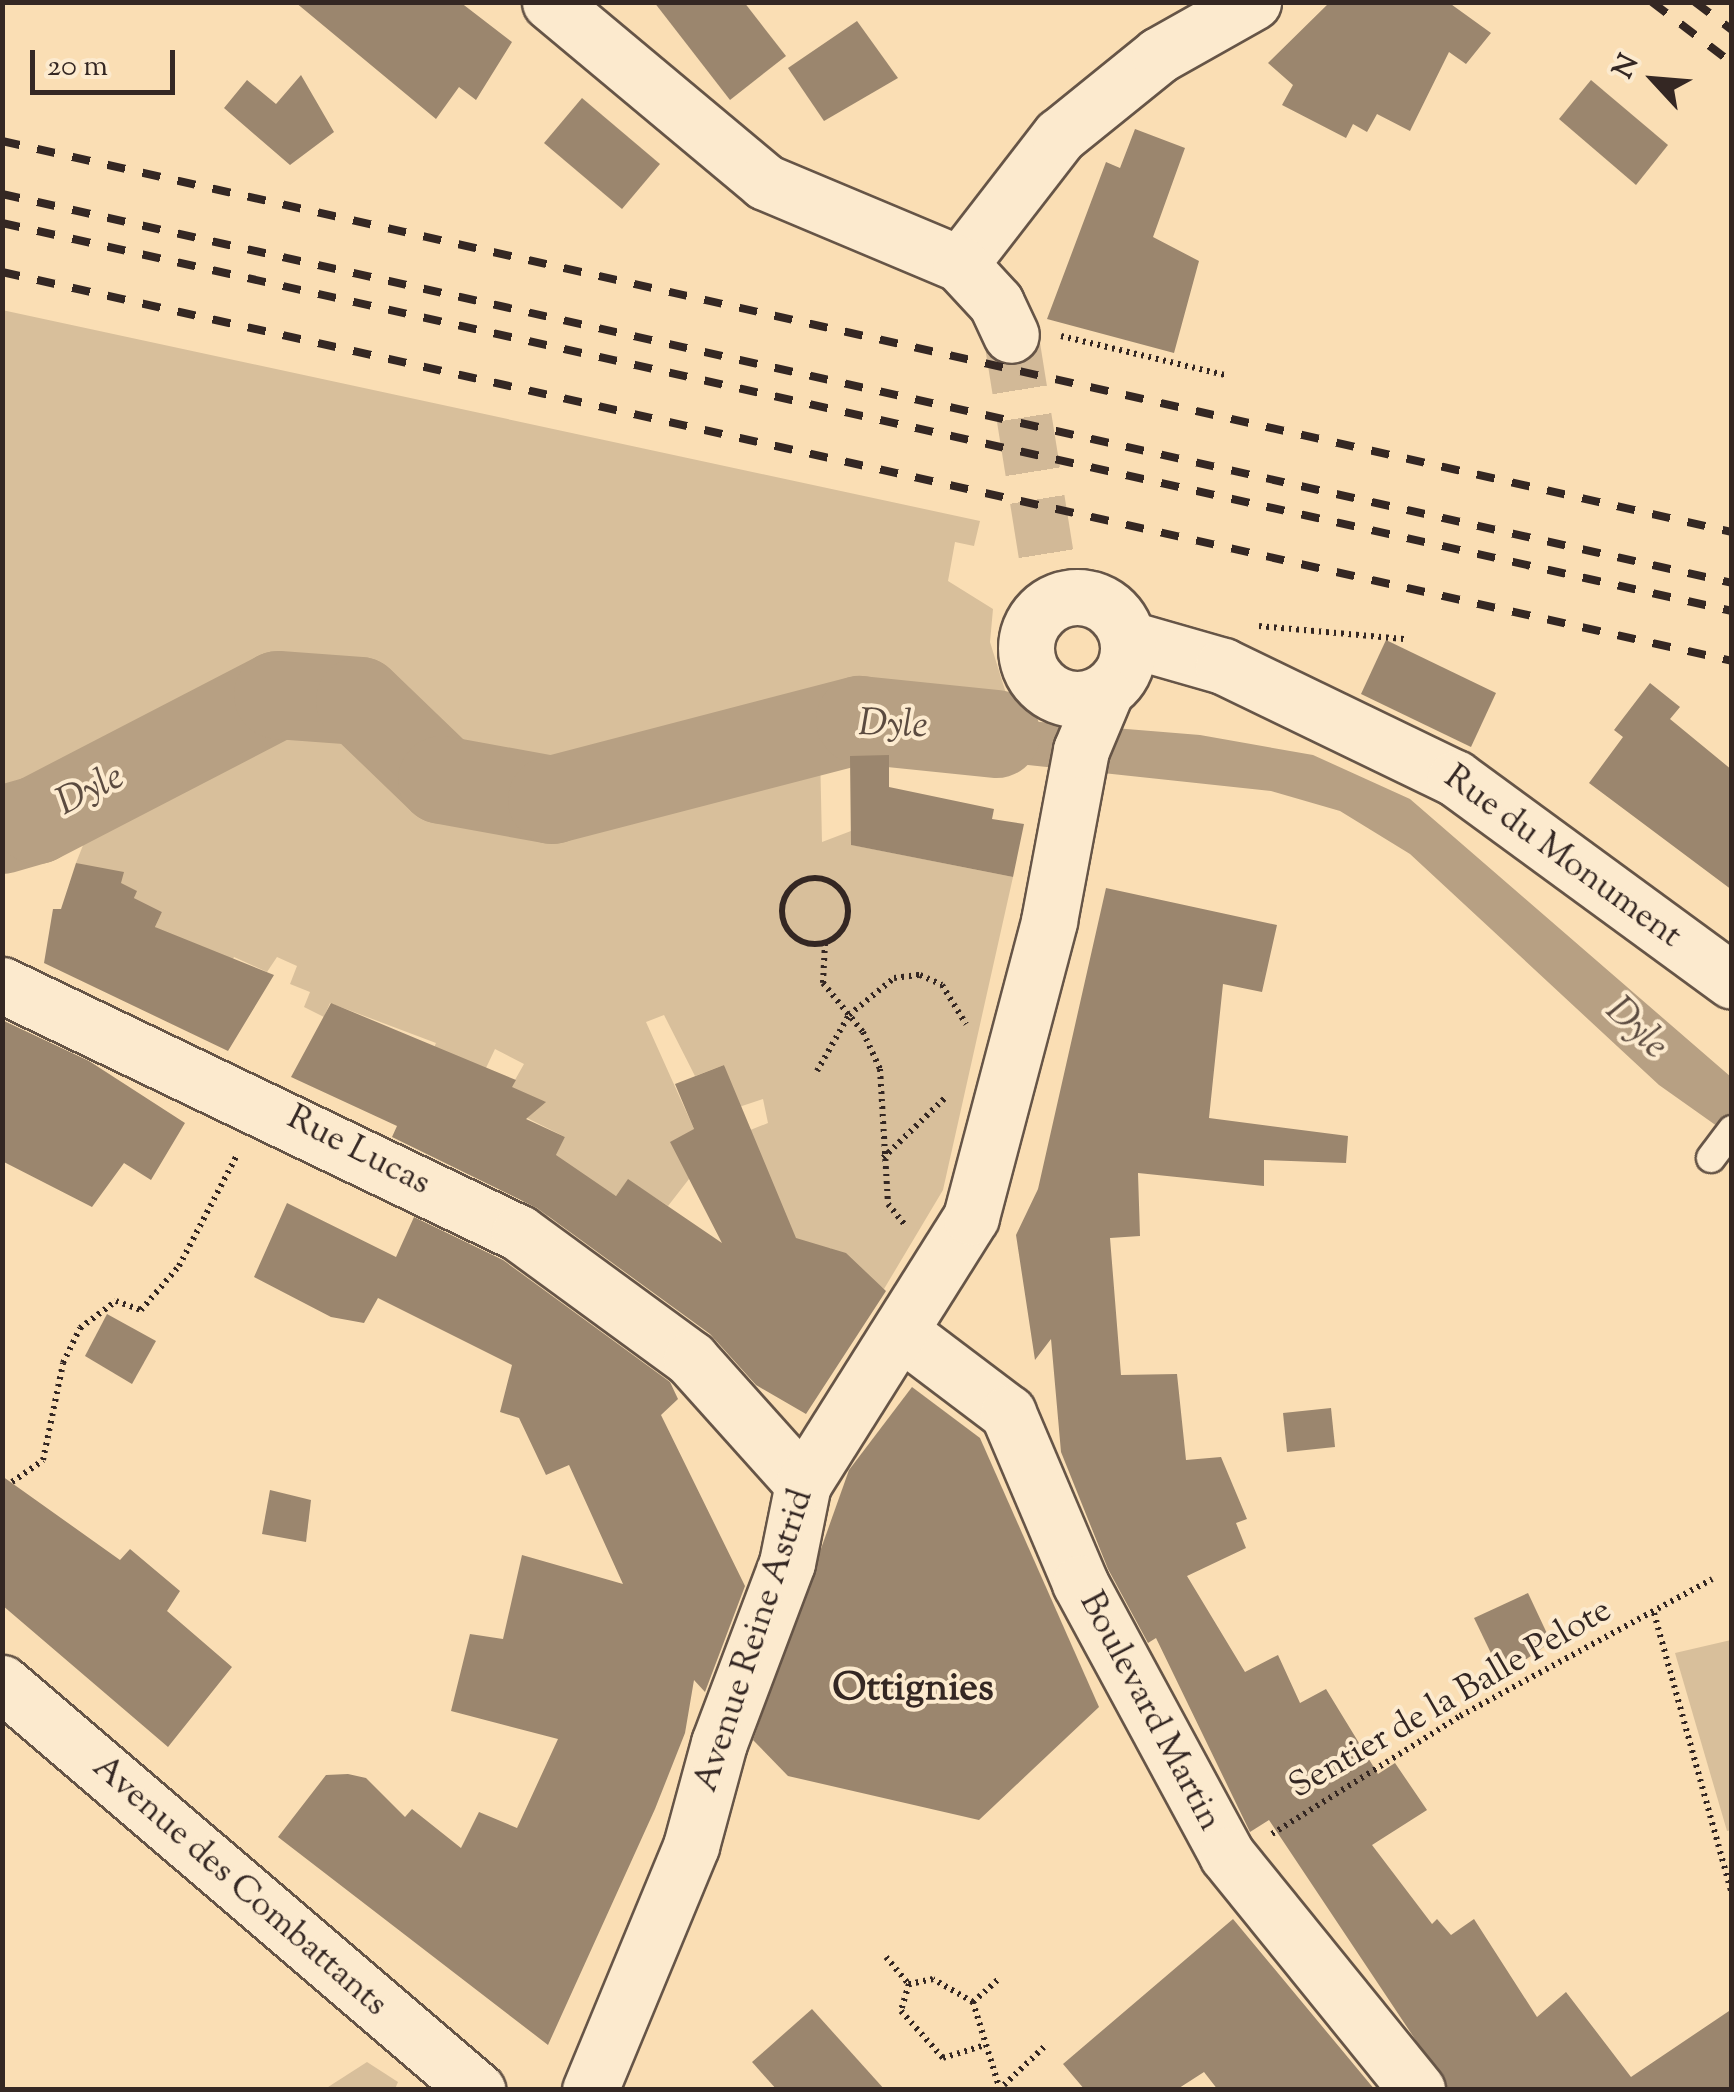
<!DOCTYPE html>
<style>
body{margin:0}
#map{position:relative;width:1734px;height:2092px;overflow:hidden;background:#fadeb4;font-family:"Sorts Mill Goudy",serif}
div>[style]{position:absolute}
.green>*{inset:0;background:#d8bf9b}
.water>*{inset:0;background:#b7a083}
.river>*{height:88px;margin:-44px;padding:0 44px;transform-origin:44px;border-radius:44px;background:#b7a083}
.building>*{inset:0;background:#9b866e}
.secondary-tunnel>*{height:55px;margin-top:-27.5px;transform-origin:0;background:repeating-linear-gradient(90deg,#d2b997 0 55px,transparent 0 83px)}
.path>*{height:6px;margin-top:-3px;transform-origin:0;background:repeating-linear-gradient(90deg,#342723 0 2.5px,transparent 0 7.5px)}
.path>.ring{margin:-3px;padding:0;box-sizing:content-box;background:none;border:6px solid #342723;border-radius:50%}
.roads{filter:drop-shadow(2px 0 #665547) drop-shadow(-2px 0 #665547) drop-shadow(0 2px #665547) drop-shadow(0 -2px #665547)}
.service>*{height:28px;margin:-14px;padding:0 14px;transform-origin:14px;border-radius:14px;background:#fceace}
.minor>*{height:55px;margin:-27.5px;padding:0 27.5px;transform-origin:27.5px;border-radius:27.5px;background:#fceace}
.secondary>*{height:55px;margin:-27.5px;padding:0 27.5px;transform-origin:27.5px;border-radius:27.5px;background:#fceace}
.secondary>.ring{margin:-27.5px;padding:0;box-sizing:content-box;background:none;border:55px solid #fceace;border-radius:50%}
.rail>*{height:8px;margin-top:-4px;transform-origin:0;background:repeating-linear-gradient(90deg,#342723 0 18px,transparent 0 36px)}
span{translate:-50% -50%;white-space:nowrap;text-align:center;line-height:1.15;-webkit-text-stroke:8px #fceace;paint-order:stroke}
.street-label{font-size:35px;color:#342723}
.water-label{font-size:38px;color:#5b4b40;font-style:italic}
.quarter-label{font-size:40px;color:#342723;font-weight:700}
.frame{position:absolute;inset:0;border:5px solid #342723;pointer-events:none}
.north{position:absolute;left:1604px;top:30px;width:100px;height:100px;-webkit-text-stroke:8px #fceace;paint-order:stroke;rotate:296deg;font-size:28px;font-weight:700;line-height:40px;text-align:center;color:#342723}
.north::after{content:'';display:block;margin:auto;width:35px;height:45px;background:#342723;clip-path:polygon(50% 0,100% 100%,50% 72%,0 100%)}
.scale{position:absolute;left:30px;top:50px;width:145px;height:45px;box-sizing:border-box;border:5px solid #342723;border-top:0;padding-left:12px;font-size:30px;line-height:35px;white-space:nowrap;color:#342723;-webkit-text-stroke:8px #fceace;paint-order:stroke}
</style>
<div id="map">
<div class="green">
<div style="clip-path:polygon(2px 310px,980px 521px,974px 546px,955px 542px,948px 581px,993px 609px,990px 642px,1014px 719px,880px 709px,875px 734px,820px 751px,822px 842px,851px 831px,852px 845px,1013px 877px,943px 1190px,884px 1289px,830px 1248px,812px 1274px,703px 1149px,768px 1123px,763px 1099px,736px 1108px,724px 1065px,695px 1076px,664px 1015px,646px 1022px,694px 1129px,689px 1179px,668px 1206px,628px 1180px,616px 1196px,597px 1184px,563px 1193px,539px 1228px,516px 1214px,544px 1158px,553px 1161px,565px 1137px,527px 1118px,545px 1101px,502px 1103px,524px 1064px,495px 1049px,467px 1108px,429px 1060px,436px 1043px,330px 1003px,324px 1017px,304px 1007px,310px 992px,290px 984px,297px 966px,277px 957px,267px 972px,234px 957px,228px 968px,155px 927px,162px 912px,134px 898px,136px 891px,76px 863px,93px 820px,46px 838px,3px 834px)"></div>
<div style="clip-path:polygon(1731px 1640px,1732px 1830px,1727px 1831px,1675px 1653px)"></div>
<div style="clip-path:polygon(367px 2062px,398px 2082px,395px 2089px,325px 2089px)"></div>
</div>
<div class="water">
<div style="clip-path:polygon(880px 709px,1200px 735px,1313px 755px,1410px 799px,1731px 1077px,1731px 1136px,1659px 1085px,1410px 854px,1340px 811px,1271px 791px,1028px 765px,875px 734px)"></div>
</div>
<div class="river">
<div style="left:2px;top:830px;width:36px;rotate:-16deg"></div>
<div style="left:37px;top:820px;width:271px;rotate:-27.4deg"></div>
<div style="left:278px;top:695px;width:82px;rotate:4.2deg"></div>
<div style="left:360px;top:701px;width:114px;rotate:43.9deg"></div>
<div style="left:442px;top:780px;width:112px;rotate:10.3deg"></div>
<div style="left:552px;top:800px;width:318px;rotate:-14.6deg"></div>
<div style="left:860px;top:720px;width:137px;rotate:5.9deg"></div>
</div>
<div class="building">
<div style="clip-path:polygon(295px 2px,460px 2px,512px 42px,476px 100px,459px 87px,436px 119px)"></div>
<div style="clip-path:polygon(654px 2px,744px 2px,786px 56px,730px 100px)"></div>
<div style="clip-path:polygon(1330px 2px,1448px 2px,1491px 33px,1466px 64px,1449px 52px,1410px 131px,1377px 114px,1367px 132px,1353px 124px,1346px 138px,1282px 105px,1293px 85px,1268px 63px)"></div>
<div style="clip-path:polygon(857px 21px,898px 78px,824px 121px,788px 68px)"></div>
<div style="clip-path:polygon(301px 75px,334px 132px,290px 165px,224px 108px,247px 80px,276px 104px)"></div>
<div style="clip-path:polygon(1591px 80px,1668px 145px,1636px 185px,1559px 119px)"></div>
<div style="clip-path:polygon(582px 98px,660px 164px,622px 209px,544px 143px)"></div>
<div style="clip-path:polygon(1135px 129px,1185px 148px,1153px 237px,1199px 261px,1174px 353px,1047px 319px,1106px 162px,1120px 168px)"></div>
<div style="clip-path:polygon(1386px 640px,1496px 693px,1471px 747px,1361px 694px)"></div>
<div style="clip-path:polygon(1650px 683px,1680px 707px,1670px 719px,1732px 770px,1732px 890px,1589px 783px,1623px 737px,1614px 730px)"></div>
<div style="clip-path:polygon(889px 755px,889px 787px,994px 809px,992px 819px,1024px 824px,1013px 877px,851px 845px,850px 756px)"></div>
<div style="clip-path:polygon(76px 863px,124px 872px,121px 883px,137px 891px,134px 898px,162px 912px,155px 927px,274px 975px,228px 1051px,44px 963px,53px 909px,61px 909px)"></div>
<div style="clip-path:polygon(1106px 888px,1277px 925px,1262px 992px,1223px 984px,1209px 1118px,1348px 1136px,1346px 1163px,1264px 1160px,1264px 1186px,1138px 1173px,1140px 1236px,1110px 1238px,1121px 1375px,1177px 1374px,1186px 1460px,1221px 1457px,1247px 1519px,1236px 1523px,1246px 1548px,1187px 1576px,1245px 1672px,1278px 1655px,1300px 1703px,1326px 1689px,1378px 1774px,1395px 1763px,1427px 1810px,1372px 1845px,1432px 1924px,1437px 1919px,1451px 1935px,1474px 1919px,1537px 2017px,1566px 1992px,1631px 2077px,1732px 2009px,1732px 2090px,1449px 2090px,1269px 1820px,1250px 1832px,1156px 1638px,1148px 1643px,1108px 1569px,1061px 1452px,1051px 1339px,1035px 1360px,1016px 1235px,1038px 1189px)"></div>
<div style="clip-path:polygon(331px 1003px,516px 1080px,512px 1087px,546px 1102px,526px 1119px,565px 1137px,556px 1155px,616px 1196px,628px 1179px,722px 1243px,670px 1142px,694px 1129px,675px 1084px,724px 1065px,796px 1238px,846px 1253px,886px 1291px,806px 1414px,756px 1385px,710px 1334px,537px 1208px,392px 1137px,397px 1126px,291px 1077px)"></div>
<div style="clip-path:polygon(2px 1020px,89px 1061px,185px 1123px,151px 1180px,124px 1163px,92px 1207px,2px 1161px)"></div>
<div style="clip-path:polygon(287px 1203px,396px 1257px,414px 1217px,503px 1260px,670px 1382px,678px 1399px,661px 1415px,745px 1586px,705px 1692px,694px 1680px,685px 1733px,655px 1809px,548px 2045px,278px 1837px,326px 1775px,348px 1774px,366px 1778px,405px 1817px,412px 1809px,461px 1848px,479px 1812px,517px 1828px,558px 1739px,451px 1711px,470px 1634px,503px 1639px,522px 1555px,623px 1584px,569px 1465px,546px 1475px,519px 1418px,500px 1412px,512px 1365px,378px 1298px,364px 1323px,331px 1317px,254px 1277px)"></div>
<div style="clip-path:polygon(107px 1314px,156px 1341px,132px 1384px,85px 1356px)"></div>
<div style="clip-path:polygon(912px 1387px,980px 1438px,1099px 1707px,979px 1820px,788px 1776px,753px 1740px,849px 1470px)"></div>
<div style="clip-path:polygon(1331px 1408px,1335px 1447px,1287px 1452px,1283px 1413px)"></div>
<div style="clip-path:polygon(2px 1476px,120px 1560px,130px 1549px,180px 1591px,167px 1611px,232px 1667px,168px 1747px,2px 1605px)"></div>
<div style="clip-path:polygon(270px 1490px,311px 1500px,306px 1542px,262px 1534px)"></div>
<div style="clip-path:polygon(1528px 1593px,1551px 1642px,1502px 1676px,1474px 1618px)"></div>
<div style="clip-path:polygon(1233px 1919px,1375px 2090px,1218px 2090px,1204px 2072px,1176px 2090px,1085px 2090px,1063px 2064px)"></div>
<div style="clip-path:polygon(812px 2009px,885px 2090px,777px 2090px,752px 2062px)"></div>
</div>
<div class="secondary-tunnel">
<div style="left:1011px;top:335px;width:229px;rotate:80.9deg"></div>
</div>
<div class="path">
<div style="left:1061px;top:336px;width:169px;rotate:13.4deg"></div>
<div style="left:1259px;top:626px;width:148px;rotate:5.1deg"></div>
<div class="ring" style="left:782px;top:878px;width:60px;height:60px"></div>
<div style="left:825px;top:943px;width:40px;rotate:92.9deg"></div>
<div style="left:823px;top:983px;width:63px;rotate:50.8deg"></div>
<div style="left:863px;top:1032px;width:41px;rotate:65.3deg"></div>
<div style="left:880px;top:1069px;width:135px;rotate:86.6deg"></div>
<div style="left:888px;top:1204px;width:28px;rotate:51deg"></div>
<div style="left:817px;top:1071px;width:64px;rotate:-60.3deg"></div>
<div style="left:849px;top:1015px;width:58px;rotate:-39.4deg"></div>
<div style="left:894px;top:978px;width:26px;rotate:-7deg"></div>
<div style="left:920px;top:975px;width:24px;rotate:24deg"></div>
<div style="left:942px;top:985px;width:46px;rotate:58.4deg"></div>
<div style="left:883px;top:1158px;width:88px;rotate:-44.1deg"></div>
<div style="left:12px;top:1482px;width:38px;rotate:-35deg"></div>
<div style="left:43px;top:1460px;width:99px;rotate:-78.3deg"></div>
<div style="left:63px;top:1363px;width:39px;rotate:-64deg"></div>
<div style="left:80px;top:1328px;width:45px;rotate:-36.9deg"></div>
<div style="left:116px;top:1301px;width:27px;rotate:20deg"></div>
<div style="left:141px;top:1310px;width:58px;rotate:-49.2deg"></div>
<div style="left:179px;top:1266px;width:127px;rotate:-62.4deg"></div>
<div style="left:1654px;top:1613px;width:292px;rotate:74.5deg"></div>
<div style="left:1272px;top:1834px;width:222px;rotate:-32.1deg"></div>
<div style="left:1460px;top:1716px;width:287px;rotate:-28.5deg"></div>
<div style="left:886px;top:1957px;width:35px;rotate:50deg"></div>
<div style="left:973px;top:2002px;width:46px;rotate:-150.1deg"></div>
<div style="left:933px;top:1979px;width:25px;rotate:168deg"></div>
<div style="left:909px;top:1984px;width:28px;rotate:107deg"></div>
<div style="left:901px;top:2011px;width:63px;rotate:48.2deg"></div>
<div style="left:943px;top:2058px;width:41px;rotate:-17.1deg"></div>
<div style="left:1004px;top:2085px;width:58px;rotate:-43.6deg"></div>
<div style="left:1000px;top:2090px;width:92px;rotate:-107.1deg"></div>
<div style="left:973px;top:2002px;width:36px;rotate:-42deg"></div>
</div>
<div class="roads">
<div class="service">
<div style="left:1711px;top:1158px;width:35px;rotate:-53deg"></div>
</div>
<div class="minor">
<div style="left:960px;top:264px;width:162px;rotate:-52.3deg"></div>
<div style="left:1059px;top:136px;width:129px;rotate:-39deg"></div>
<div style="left:1159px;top:55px;width:108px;rotate:-29.4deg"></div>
<div style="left:1129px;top:639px;width:98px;rotate:16deg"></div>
<div style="left:1223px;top:666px;width:258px;rotate:25.8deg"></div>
<div style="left:1455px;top:778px;width:343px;rotate:36.2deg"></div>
<div style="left:2px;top:985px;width:573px;rotate:25.63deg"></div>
<div style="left:519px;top:1233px;width:213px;rotate:36.2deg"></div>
<div style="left:691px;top:1359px;width:168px;rotate:48.1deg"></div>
<div style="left:901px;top:1332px;width:134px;rotate:37.1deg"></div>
<div style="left:1008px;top:1413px;width:185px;rotate:67deg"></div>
<div style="left:1080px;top:1583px;width:309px;rotate:61.6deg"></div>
<div style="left:1227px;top:1855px;width:302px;rotate:51deg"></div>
</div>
<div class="secondary">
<div style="left:550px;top:2px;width:280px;rotate:39.9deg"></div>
<div style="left:765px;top:182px;width:212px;rotate:22.8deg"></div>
<div style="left:960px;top:264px;width:53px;rotate:47.3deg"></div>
<div style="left:996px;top:303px;width:35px;rotate:65deg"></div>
<div class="ring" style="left:1026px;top:597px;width:47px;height:47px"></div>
<div style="left:2px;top:1683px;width:626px;rotate:40.59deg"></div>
<div style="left:590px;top:2090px;width:264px;rotate:-67.5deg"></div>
<div style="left:691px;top:1846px;width:107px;rotate:-74.8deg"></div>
<div style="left:719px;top:1743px;width:192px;rotate:-69.3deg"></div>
<div style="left:787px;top:1563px;width:81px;rotate:-78.6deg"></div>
<div style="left:803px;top:1484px;width:315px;rotate:-57.8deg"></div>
<div style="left:971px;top:1217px;width:306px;rotate:-75.2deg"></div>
<div style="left:1049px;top:921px;width:174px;rotate:-79.4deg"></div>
<div style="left:1081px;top:750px;width:60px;rotate:-67.3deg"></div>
</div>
</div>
<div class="rail">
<div style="left:1652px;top:2px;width:101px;rotate:37.3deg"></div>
<div style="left:1695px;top:2px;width:46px;rotate:37.1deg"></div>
<div style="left:2px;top:141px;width:1774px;rotate:12.74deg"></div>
<div style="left:2px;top:194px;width:1773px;rotate:12.67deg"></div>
<div style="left:2px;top:223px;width:1773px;rotate:12.64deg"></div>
<div style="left:2px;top:272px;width:1773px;rotate:12.67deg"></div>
</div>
<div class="street-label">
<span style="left:1562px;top:858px;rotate:36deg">Rue du Monument</span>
<span style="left:358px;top:1152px;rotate:27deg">Rue Lucas</span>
<span style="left:755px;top:1641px;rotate:-72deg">Avenue Reine Astrid</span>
<span style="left:1451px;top:1700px;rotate:-30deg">Sentier de la Balle Pelote</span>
<span style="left:1149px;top:1712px;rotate:62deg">Boulevard Martin</span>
<span style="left:239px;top:1887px;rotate:41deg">Avenue des Combattants</span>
</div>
<div class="water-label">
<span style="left:893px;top:727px;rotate:2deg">Dyle</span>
<span style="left:91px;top:792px;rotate:-27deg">Dyle</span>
<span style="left:1635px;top:1030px;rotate:44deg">Dyle</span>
</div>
<div class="quarter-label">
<span style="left:913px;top:1690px">Ottignies</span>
</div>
<div class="frame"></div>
<div class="north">N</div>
<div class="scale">20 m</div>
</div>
